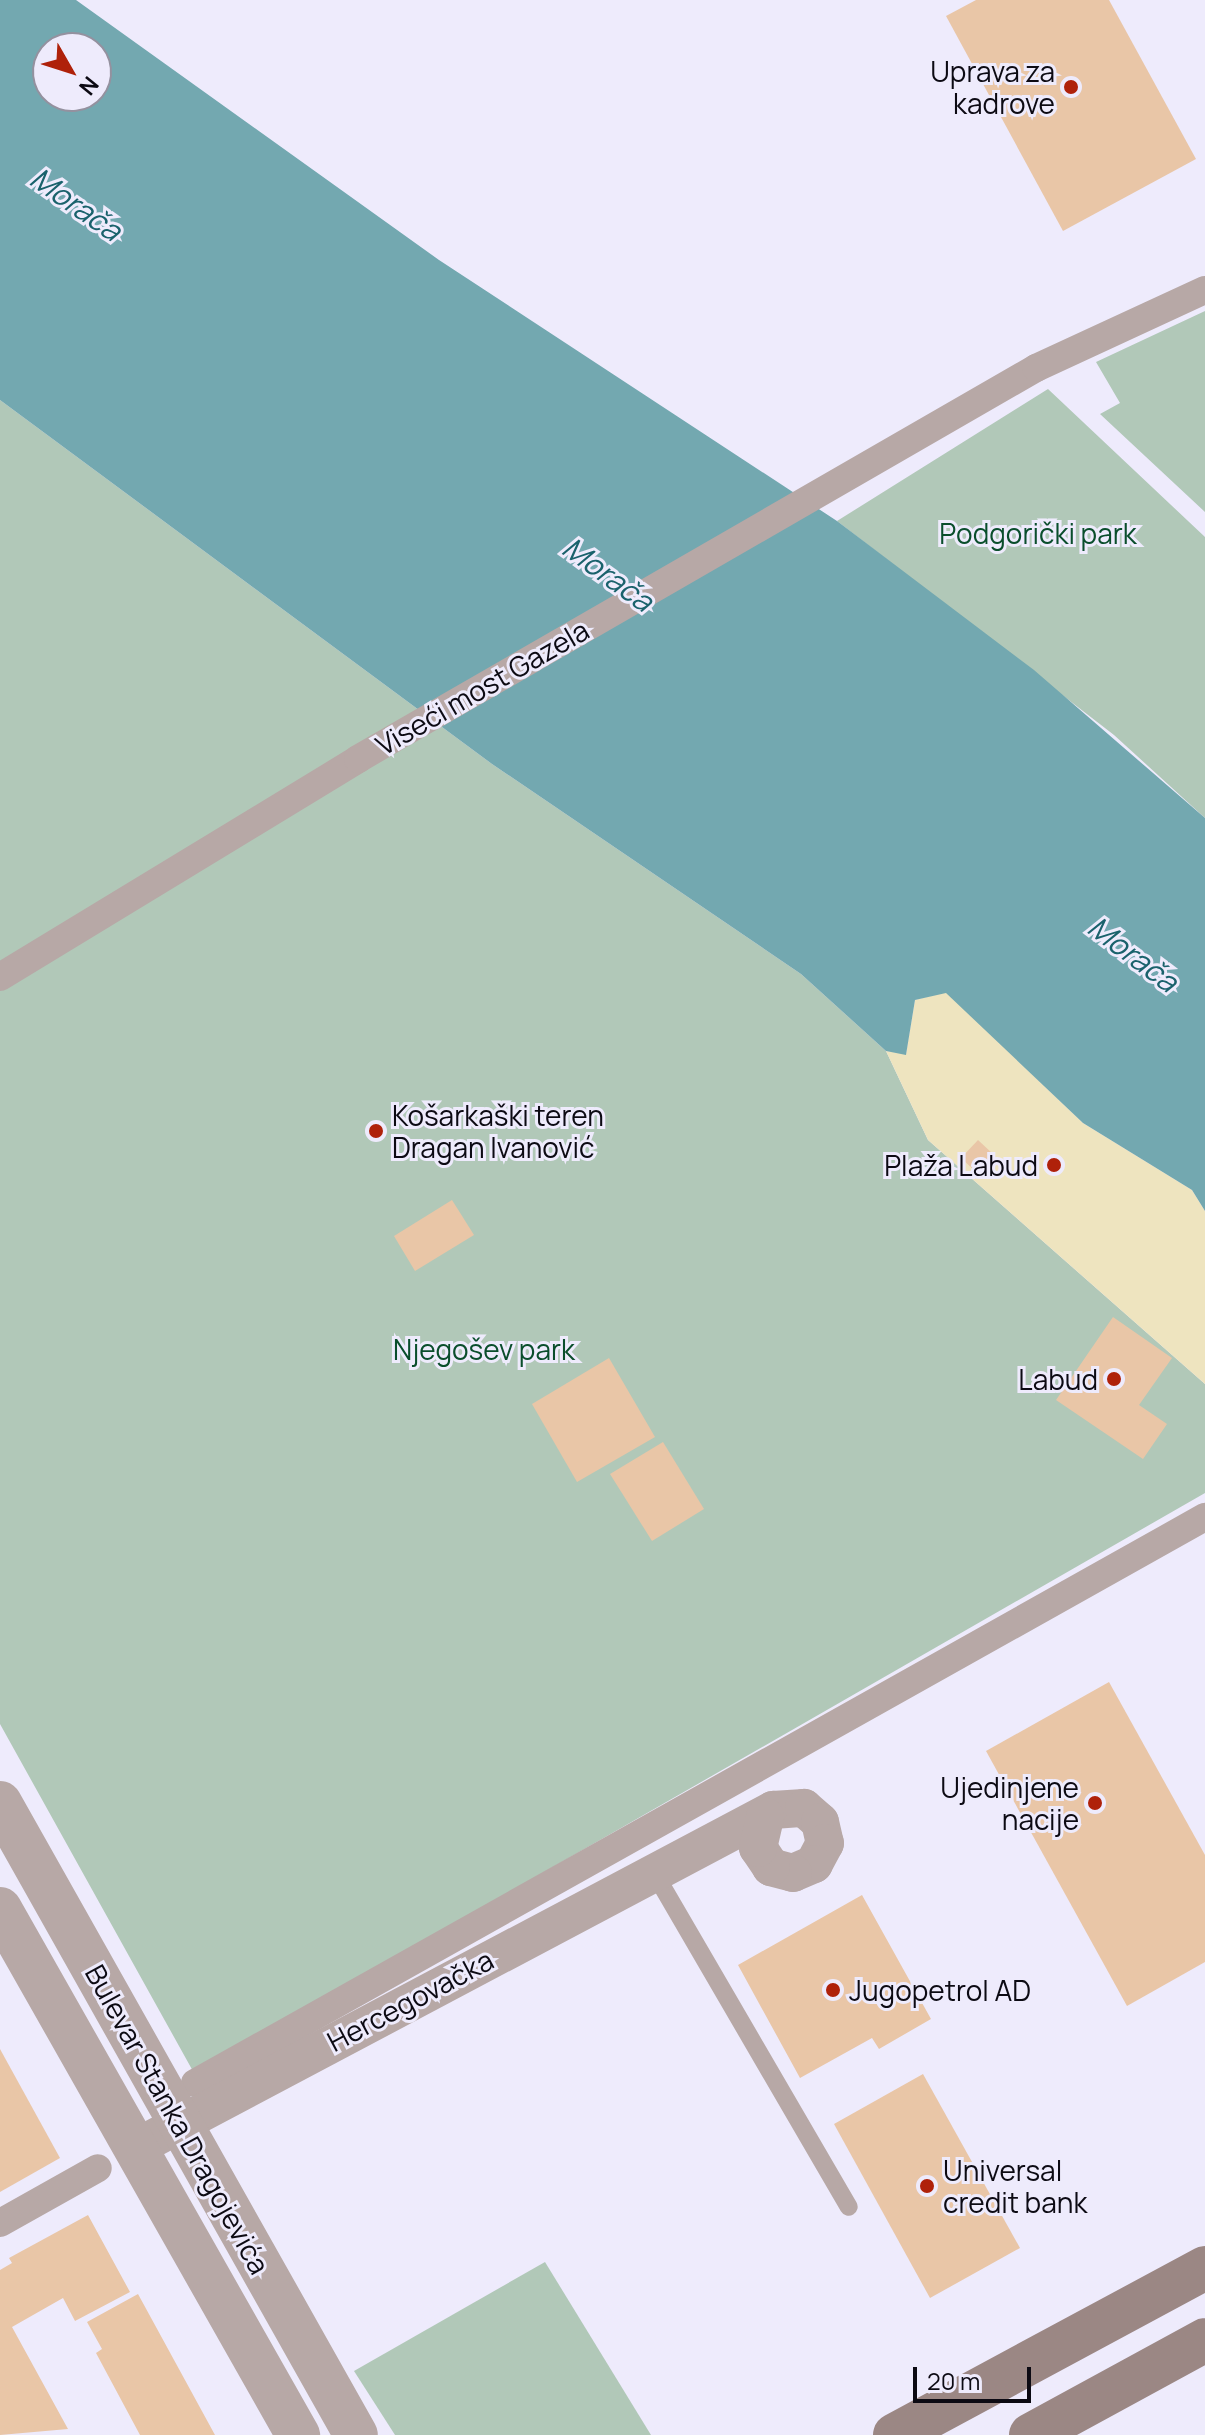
<!DOCTYPE html>
<meta charset="utf-8">
<style>
body{margin:0}
#map{position:relative;width:1205px;height:2435px;overflow:hidden;background:#eeebfc;font-family:Manrope,sans-serif}
div>[style]{position:absolute}
.green>*{inset:0;background:#b1c8b8}
.sand>*{inset:0;background:#eee4bf}
.water>*{inset:0;background:#73a8b0}
.building>*{inset:0;background:#e9c6a7}
.service>*{height:18px;margin:-9px;padding:0 9px;transform-origin:9px;border-radius:9px;background:#b7a8a6}
.pedestrian>*{height:28px;margin:-14px;padding:0 14px;transform-origin:14px;border-radius:14px;background:#b7a8a6}
.minor>*{height:38px;margin:-19px;padding:0 19px;transform-origin:19px;border-radius:19px;background:#b7a8a6}
.tertiary>*{height:44px;margin:-22px;padding:0 22px;transform-origin:22px;border-radius:22px;background:#b7a8a6}
.secondary>*{height:44px;margin:-22px;padding:0 22px;transform-origin:22px;border-radius:22px;background:#9b8784}
.dots>*{width:22px;height:22px;translate:-50% -50%;box-sizing:border-box;border:4px solid #eeebfc;border-radius:50%}
span{translate:-50% -50%;white-space:nowrap;text-align:center;line-height:1.15;-webkit-text-stroke:6px #eeebfc;paint-order:stroke}
.poi-label{font-size:28px;color:#0c0a13}
.right{translate:-100% -50%;text-align:right}
.left{translate:0 -50%;text-align:left}
.park-label{font-size:28px;color:#0a4e2c}
.street-label{font-size:28px;color:#0c0a13}
.water-label{font-size:30px;color:#1a626c;font-style:italic}
.north{position:absolute;left:32px;top:32px;width:80px;height:80px;box-sizing:border-box;background:#eeebfc;border:2px solid #94919f;border-radius:50%;rotate:129deg;font-size:22px;font-weight:700;line-height:32px;text-align:center;color:#0c0a13}
.north::after{content:'';display:block;margin:auto;width:28px;height:36px;background:#af210a;clip-path:polygon(50% 0,100% 100%,50% 72%,0 100%)}
.scale{position:absolute;left:913px;top:2367px;width:118px;height:36px;box-sizing:border-box;border:4px solid #0c0a13;border-top:0;padding-left:10px;font-size:24px;line-height:28px;white-space:nowrap;color:#0c0a13;-webkit-text-stroke:6px #eeebfc;paint-order:stroke}
</style>
<div id="map">
<div class="green">
<div style="clip-path:polygon(1205px 311px,1205px 512px,1100px 414px,1120px 403px,1096px 362px)"></div>
<div style="clip-path:polygon(1048px 389px,1205px 537px,1205px 818px,1114px 735px,837px 521px)"></div>
<div style="clip-path:polygon(0 400px,492px 764px,801px 974px,886px 1051px,928px 1140px,1205px 1384px,1205px 1493px,194px 2073px,0 1724px)"></div>
<div style="clip-path:polygon(545px 2262px,651px 2435px,395px 2435px,354px 2371px)"></div>
</div>
<div class="sand">
<div style="clip-path:polygon(946px 992px,1083px 1123px,1192px 1190px,1205px 1211px,1205px 1384px,928px 1140px,886px 1051px,906px 1054px,915px 1000px)"></div>
</div>
<div class="water">
<div style="clip-path:polygon(evenodd,0 0,76px 0,439px 260px,837px 521px,1034px 670px,1205px 818px,1205px 1211px,1192px 1190px,1083px 1123px,946px 993px,915px 1000px,906px 1055px,886px 1051px,801px 974px,492px 764px,0 400px,0 0,48px 48px,96px 48px,96px 96px,48px 96px,48px 48px)"></div>
</div>
<div class="building">
<div style="clip-path:polygon(976px 0,1109px 0,1196px 159px,1063px 231px,946px 16px)"></div>
<div style="clip-path:polygon(978px 1140px,993px 1154px,976px 1172px,961px 1158px)"></div>
<div style="clip-path:polygon(452px 1200px,474px 1235px,415px 1271px,394px 1236px)"></div>
<div style="clip-path:polygon(1113px 1317px,1172px 1358px,1139px 1405px,1167px 1424px,1143px 1459px,1056px 1400px)"></div>
<div style="clip-path:polygon(609px 1358px,655px 1437px,577px 1482px,532px 1404px)"></div>
<div style="clip-path:polygon(663px 1442px,704px 1509px,652px 1541px,610px 1474px)"></div>
<div style="clip-path:polygon(1109px 1682px,1205px 1855px,1205px 1962px,1127px 2006px,986px 1751px)"></div>
<div style="clip-path:polygon(862px 1895px,931px 2019px,879px 2049px,872px 2038px,800px 2078px,738px 1965px)"></div>
<div style="clip-path:polygon(0 2049px,60px 2158px,0 2192px)"></div>
<div style="clip-path:polygon(923px 2074px,1020px 2248px,930px 2298px,834px 2124px)"></div>
<div style="clip-path:polygon(88px 2215px,130px 2292px,75px 2321px,63px 2298px,12px 2327px,68px 2429px,0 2435px,0 2270px,12px 2263px,9px 2258px)"></div>
<div style="clip-path:polygon(138px 2294px,215px 2435px,140px 2435px,96px 2353px,102px 2349px,87px 2322px)"></div>
</div>
<div class="service">
<div style="left:655px;top:1874px;width:385px;rotate:59.8deg"></div>
</div>
<div class="pedestrian">
<div style="left:0;top:977px;width:419px;rotate:-31.3deg"></div>
<div style="left:358px;top:759px;width:783px;rotate:-29.97deg"></div>
<div style="left:1036px;top:368px;width:186px;rotate:-24.8deg"></div>
<div style="left:195px;top:2083px;width:1158px;rotate:-29.27deg"></div>
<div style="left:0;top:2223px;width:112px;rotate:-29.3deg"></div>
</div>
<div class="minor">
<div style="left:137px;top:2147px;width:720px;rotate:-27.92deg"></div>
<div style="left:773px;top:1810px;width:31px;rotate:-4deg"></div>
<div style="left:804px;top:1808px;width:21px;rotate:41deg"></div>
<div style="left:820px;top:1822px;width:22px;rotate:77deg"></div>
<div style="left:825px;top:1843px;width:24px;rotate:118deg"></div>
<div style="left:814px;top:1864px;width:23px;rotate:157deg"></div>
<div style="left:793px;top:1873px;width:23px;rotate:-165deg"></div>
<div style="left:771px;top:1867px;width:23px;rotate:-124deg"></div>
<div style="left:758px;top:1848px;width:32px;rotate:-77deg"></div>
</div>
<div class="tertiary">
<div style="left:0;top:1803px;width:725px;rotate:60.61deg"></div>
<div style="left:0;top:1909px;width:605px;rotate:60.47deg"></div>
</div>
<div class="secondary">
<div style="left:895px;top:2435px;width:352px;rotate:-28.3deg"></div>
<div style="left:1031px;top:2435px;width:198px;rotate:-28.6deg"></div>
</div>
<div class="dots">
<div style="left:1071px;top:87px;background:#af210a"></div>
<div style="left:376px;top:1131px;background:#af210a"></div>
<div style="left:1054px;top:1165px;background:#af210a"></div>
<div style="left:1114px;top:1379px;background:#af210a"></div>
<div style="left:1095px;top:1803px;background:#af210a"></div>
<div style="left:833px;top:1990px;background:#af210a"></div>
<div style="left:927px;top:2186px;background:#af210a"></div>
</div>
<div class="poi-label">
<span class="right" style="left:1055px;top:87px">Uprava za<br>kadrove</span>
<span class="left" style="left:392px;top:1131px">Košarkaški teren<br>Dragan Ivanović</span>
<span class="right" style="left:1038px;top:1165px">Plaža Labud</span>
<span class="right" style="left:1098px;top:1379px">Labud</span>
<span class="right" style="left:1079px;top:1803px">Ujedinjene<br>nacije</span>
<span class="left" style="left:849px;top:1990px">Jugopetrol AD</span>
<span class="left" style="left:943px;top:2186px">Universal<br>credit bank</span>
</div>
<div class="park-label">
<span style="left:1038px;top:533px">Podgorički park</span>
<span style="left:484px;top:1349px">Njegošev park</span>
</div>
<div class="street-label">
<span style="left:482px;top:687px;rotate:-30deg">Viseći most Gazela</span>
<span style="left:410px;top:2000px;rotate:-28deg">Hercegovačka</span>
<span style="left:178px;top:2119px;rotate:61deg">Bulevar Stanka Dragojevića</span>
</div>
<div class="water-label">
<span style="left:76px;top:204px;rotate:35deg">Morača</span>
<span style="left:608px;top:574px;rotate:36deg">Morača</span>
<span style="left:1133px;top:954px;rotate:37deg">Morača</span>
</div>
<div class="north">N</div>
<div class="scale">20 m</div>
</div>
